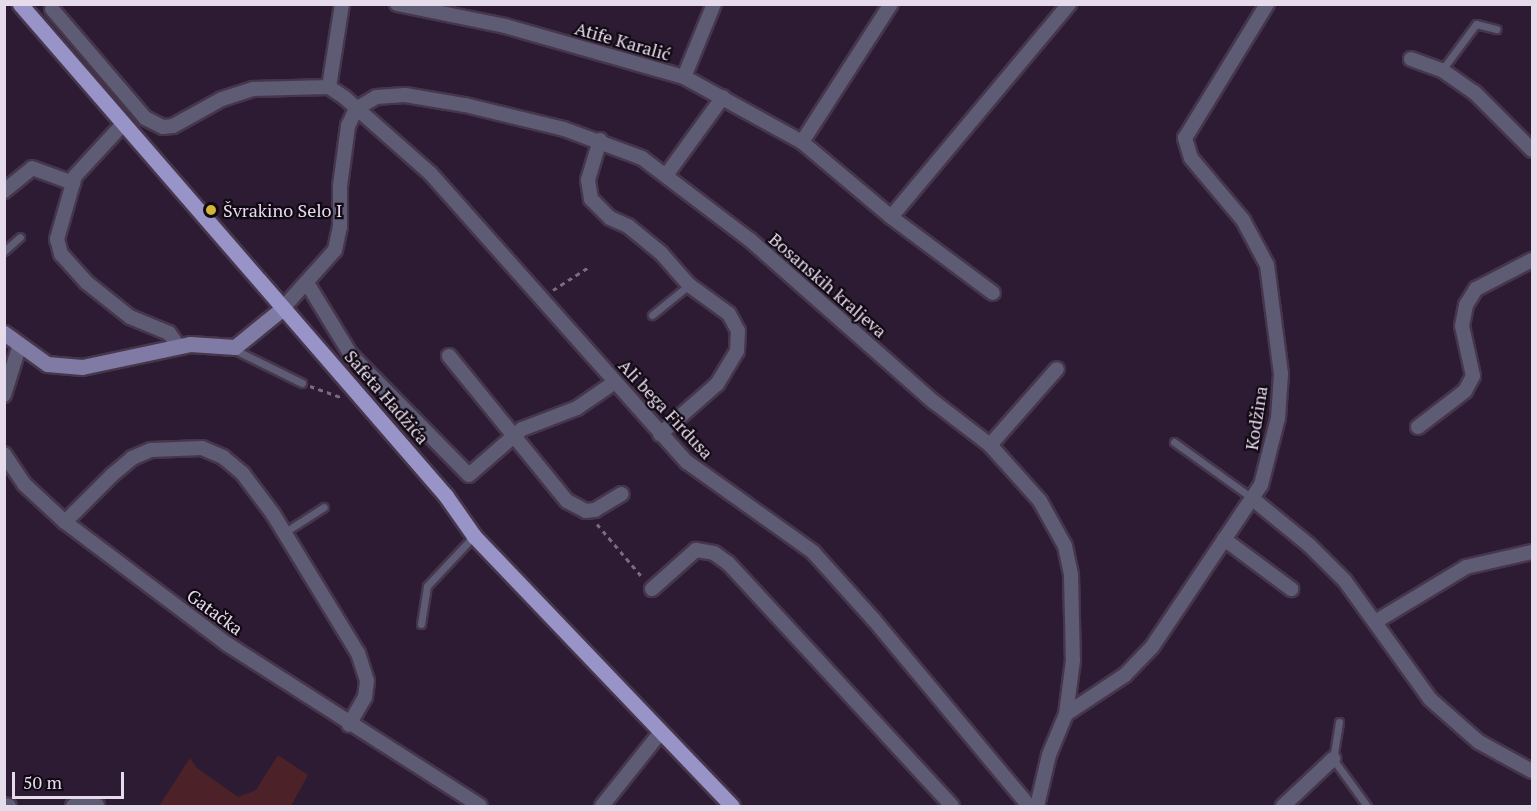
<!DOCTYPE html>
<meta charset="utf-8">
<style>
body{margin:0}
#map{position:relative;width:1537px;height:811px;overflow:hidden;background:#2c1b32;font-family:"PT Serif",serif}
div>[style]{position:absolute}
.green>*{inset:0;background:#4c2128}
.path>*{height:3px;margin-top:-1.5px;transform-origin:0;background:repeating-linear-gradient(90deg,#7a6b7f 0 4.5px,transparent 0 9px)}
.roads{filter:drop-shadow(2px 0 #46364c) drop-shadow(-2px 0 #46364c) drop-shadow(0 2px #46364c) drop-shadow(0 -2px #46364c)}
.service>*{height:7px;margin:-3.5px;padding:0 3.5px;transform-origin:3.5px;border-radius:3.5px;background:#5e5b75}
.minor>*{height:14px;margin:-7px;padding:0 7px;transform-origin:7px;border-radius:7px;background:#5e5b75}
.secondary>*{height:15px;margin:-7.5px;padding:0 7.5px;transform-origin:7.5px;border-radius:7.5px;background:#7f7ba4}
.primary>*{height:15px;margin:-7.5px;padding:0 7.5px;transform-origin:7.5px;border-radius:7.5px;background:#9994c8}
.dots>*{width:16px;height:16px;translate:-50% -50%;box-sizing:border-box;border:3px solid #100913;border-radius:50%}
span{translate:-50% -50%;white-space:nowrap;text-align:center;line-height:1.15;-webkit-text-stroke:4.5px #100913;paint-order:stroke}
.street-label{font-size:18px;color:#e6dbeb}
.poi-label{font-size:18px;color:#e6dbeb}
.left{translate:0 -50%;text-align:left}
.frame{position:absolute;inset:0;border:6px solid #e6dbeb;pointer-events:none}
.scale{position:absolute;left:12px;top:772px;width:112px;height:27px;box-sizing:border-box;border:3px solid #e6dbeb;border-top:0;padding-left:8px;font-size:18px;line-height:21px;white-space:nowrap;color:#e6dbeb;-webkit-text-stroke:4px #100913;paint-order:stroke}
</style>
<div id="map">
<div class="green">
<div style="clip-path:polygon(278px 755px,308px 775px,291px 806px,159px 806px,190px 758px,197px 768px,238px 797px,256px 790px)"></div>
</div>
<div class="path">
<div style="left:553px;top:290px;width:43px;rotate:-32.6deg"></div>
<div style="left:310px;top:386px;width:32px;rotate:20deg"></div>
<div style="left:597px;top:524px;width:71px;rotate:49.6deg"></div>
</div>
<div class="roads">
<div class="service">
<div style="left:1442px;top:70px;width:57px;rotate:-53.5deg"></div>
<div style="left:1476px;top:24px;width:21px;rotate:14deg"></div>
<div style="left:4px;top:251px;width:21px;rotate:-41deg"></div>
<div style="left:652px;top:315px;width:48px;rotate:-39deg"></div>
<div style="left:233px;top:349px;width:77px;rotate:26.2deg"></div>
<div style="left:1174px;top:442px;width:96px;rotate:35.7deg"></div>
<div style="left:285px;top:532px;width:46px;rotate:-32.7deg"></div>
<div style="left:421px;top:624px;width:38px;rotate:-81deg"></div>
<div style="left:427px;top:586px;width:69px;rotate:-46.8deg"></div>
<div style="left:1339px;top:722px;width:37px;rotate:99deg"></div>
<div style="left:1333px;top:759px;width:58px;rotate:54.1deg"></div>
</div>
<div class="minor">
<div style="left:397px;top:4px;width:110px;rotate:11.5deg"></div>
<div style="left:505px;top:26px;width:186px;rotate:15.9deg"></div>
<div style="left:684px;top:77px;width:135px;rotate:28.8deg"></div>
<div style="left:802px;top:142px;width:116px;rotate:40.1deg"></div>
<div style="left:891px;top:217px;width:127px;rotate:36.7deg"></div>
<div style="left:52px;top:9px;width:143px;rotate:49.5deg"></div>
<div style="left:145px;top:118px;width:20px;rotate:27deg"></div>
<div style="left:163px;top:127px;width:10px;rotate:-6deg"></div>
<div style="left:173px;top:126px;width:56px;rotate:-28.9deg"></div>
<div style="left:222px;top:99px;width:33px;rotate:-18deg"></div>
<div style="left:253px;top:89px;width:76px;rotate:-1.5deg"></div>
<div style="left:329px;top:87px;width:18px;rotate:34deg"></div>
<div style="left:344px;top:97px;width:115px;rotate:41.5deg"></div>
<div style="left:430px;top:173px;width:387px;rotate:48.4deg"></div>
<div style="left:687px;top:462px;width:155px;rotate:35.5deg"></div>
<div style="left:813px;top:552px;width:91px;rotate:48.1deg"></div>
<div style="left:874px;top:620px;width:242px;rotate:50.2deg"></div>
<div style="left:1411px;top:59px;width:33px;rotate:20deg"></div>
<div style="left:1442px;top:70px;width:39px;rotate:35deg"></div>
<div style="left:1474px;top:92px;width:82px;rotate:45deg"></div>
<div style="left:684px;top:77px;width:79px;rotate:-67.7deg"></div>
<div style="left:329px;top:87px;width:84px;rotate:-81.1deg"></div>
<div style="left:123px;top:124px;width:71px;rotate:132.7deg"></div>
<div style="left:75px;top:176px;width:66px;rotate:105.9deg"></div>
<div style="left:57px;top:239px;width:16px;rotate:75deg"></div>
<div style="left:61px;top:254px;width:38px;rotate:48deg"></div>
<div style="left:86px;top:282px;width:56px;rotate:38.5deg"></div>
<div style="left:130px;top:317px;width:42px;rotate:22.3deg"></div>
<div style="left:169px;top:333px;width:16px;rotate:55deg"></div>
<div style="left:600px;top:140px;width:42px;rotate:106.7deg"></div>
<div style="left:588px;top:180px;width:19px;rotate:81deg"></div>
<div style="left:591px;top:199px;width:27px;rotate:45deg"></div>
<div style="left:610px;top:218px;width:20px;rotate:24deg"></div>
<div style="left:628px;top:226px;width:43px;rotate:39.3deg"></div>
<div style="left:661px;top:253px;width:43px;rotate:48.8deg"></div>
<div style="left:689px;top:285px;width:49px;rotate:35.9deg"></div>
<div style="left:729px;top:314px;width:19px;rotate:62deg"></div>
<div style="left:738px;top:331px;width:20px;rotate:93deg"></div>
<div style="left:737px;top:351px;width:39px;rotate:121deg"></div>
<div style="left:717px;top:384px;width:76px;rotate:138.7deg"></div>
<div style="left:802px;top:142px;width:164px;rotate:-57.2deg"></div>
<div style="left:667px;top:174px;width:95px;rotate:-54deg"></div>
<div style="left:4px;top:191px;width:36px;rotate:-39deg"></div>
<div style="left:32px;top:168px;width:44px;rotate:20.1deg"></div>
<div style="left:891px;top:217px;width:278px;rotate:-50.1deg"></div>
<div style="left:307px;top:283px;width:84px;rotate:58.6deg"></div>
<div style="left:351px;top:355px;width:168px;rotate:45.5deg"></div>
<div style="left:469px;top:475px;width:70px;rotate:-41deg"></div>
<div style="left:522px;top:429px;width:59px;rotate:-20.9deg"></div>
<div style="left:577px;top:408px;width:46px;rotate:-34.4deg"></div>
<div style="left:283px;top:308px;width:78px;rotate:-48.1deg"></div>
<div style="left:335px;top:250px;width:24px;rotate:-78deg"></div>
<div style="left:340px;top:227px;width:41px;rotate:-90deg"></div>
<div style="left:340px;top:186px;width:61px;rotate:-82.4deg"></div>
<div style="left:348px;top:126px;width:19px;rotate:-65deg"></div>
<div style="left:356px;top:109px;width:23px;rotate:-31deg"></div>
<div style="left:376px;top:97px;width:29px;rotate:-4deg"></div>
<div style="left:405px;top:95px;width:61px;rotate:9.5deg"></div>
<div style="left:465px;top:105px;width:102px;rotate:13.6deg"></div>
<div style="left:564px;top:129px;width:83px;rotate:20.4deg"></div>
<div style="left:642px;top:158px;width:136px;rotate:37.2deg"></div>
<div style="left:750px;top:240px;width:245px;rotate:41.4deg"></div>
<div style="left:934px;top:402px;width:71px;rotate:37.5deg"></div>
<div style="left:990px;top:445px;width:75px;rotate:48.2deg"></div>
<div style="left:1040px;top:501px;width:51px;rotate:60.9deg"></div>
<div style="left:1065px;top:546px;width:30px;rotate:78deg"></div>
<div style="left:1071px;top:575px;width:85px;rotate:88.7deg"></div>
<div style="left:1073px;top:660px;width:54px;rotate:97.4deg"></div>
<div style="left:449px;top:356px;width:187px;rotate:50.9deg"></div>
<div style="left:567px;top:501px;width:21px;rotate:28deg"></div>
<div style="left:586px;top:511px;width:9px;rotate:-6deg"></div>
<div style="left:595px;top:510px;width:31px;rotate:-31deg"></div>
<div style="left:4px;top:395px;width:53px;rotate:-72.6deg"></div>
<div style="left:1418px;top:427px;width:59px;rotate:-37.5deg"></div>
<div style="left:1465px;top:391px;width:17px;rotate:-62deg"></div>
<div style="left:1473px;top:376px;width:51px;rotate:-102.4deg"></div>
<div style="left:1462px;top:326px;width:21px;rotate:-79deg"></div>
<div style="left:1466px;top:305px;width:19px;rotate:-58deg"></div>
<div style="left:1476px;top:289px;width:63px;rotate:-27.4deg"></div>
<div style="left:990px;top:445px;width:101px;rotate:-48.6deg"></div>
<div style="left:4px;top:454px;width:36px;rotate:56deg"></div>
<div style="left:24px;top:484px;width:56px;rotate:42.8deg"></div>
<div style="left:65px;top:522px;width:203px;rotate:37deg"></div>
<div style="left:227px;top:644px;width:300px;rotate:32.6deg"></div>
<div style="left:1254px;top:500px;width:71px;rotate:39.3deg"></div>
<div style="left:1309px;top:545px;width:51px;rotate:45deg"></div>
<div style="left:1345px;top:581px;width:145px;rotate:54.2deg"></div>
<div style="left:1430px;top:699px;width:65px;rotate:41.3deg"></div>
<div style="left:1479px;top:742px;width:60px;rotate:28.7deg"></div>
<div style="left:65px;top:522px;width:66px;rotate:-45deg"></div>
<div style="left:112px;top:475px;width:26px;rotate:-40deg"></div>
<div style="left:132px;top:458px;width:21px;rotate:-23deg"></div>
<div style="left:151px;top:450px;width:51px;rotate:-2.2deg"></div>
<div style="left:202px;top:448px;width:23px;rotate:23deg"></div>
<div style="left:223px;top:457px;width:26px;rotate:40deg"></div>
<div style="left:243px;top:474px;width:50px;rotate:53.1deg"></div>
<div style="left:273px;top:514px;width:163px;rotate:58.6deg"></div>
<div style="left:358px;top:653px;width:29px;rotate:72deg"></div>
<div style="left:367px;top:681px;width:16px;rotate:97deg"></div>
<div style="left:365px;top:697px;width:32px;rotate:120deg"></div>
<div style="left:1224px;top:539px;width:84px;rotate:36.7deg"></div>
<div style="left:652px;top:589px;width:59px;rotate:-41.6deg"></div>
<div style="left:696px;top:550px;width:18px;rotate:9deg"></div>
<div style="left:714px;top:553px;width:17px;rotate:36deg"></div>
<div style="left:728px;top:563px;width:330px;rotate:47.3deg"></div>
<div style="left:1375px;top:622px;width:106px;rotate:-31.1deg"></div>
<div style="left:1466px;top:567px;width:68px;rotate:-12.8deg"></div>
<div style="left:4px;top:805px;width:5px;rotate:11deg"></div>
<div style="left:73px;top:806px;width:24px;rotate:-2deg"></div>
<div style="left:602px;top:806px;width:93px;rotate:-51.5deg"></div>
<div style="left:1037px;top:806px;width:52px;rotate:-76.8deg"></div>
<div style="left:1049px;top:755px;width:44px;rotate:-67.5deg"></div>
<div style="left:1066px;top:714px;width:71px;rotate:-33.5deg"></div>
<div style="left:1125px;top:675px;width:39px;rotate:-46deg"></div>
<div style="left:1152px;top:647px;width:195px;rotate:-56.1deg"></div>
<div style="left:1261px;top:485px;width:69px;rotate:-75.8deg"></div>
<div style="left:1278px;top:418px;width:44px;rotate:-86.1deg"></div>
<div style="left:1281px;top:374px;width:110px;rotate:-97.3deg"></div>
<div style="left:1267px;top:265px;width:51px;rotate:-118.1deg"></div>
<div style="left:1243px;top:220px;width:81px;rotate:-130deg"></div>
<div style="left:1191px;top:158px;width:21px;rotate:-107deg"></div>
<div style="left:1185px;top:138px;width:157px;rotate:-58.5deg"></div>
<div style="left:1283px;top:806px;width:69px;rotate:-43.2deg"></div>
</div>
<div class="secondary">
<div style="left:4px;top:333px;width:53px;rotate:35.8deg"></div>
<div style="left:47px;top:364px;width:35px;rotate:5deg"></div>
<div style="left:82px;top:367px;width:110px;rotate:-12deg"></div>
<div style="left:190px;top:344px;width:45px;rotate:3.8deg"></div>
<div style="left:235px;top:347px;width:62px;rotate:-39.1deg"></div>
</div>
<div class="primary">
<div style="left:20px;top:4px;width:651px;rotate:49.11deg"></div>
<div style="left:446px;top:496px;width:49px;rotate:55deg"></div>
<div style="left:474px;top:536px;width:373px;rotate:46.3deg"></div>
</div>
</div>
<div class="dots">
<div style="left:211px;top:210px;background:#d3b635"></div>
</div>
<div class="street-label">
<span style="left:623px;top:41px;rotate:16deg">Atife Karalić</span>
<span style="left:828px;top:285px;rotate:41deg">Bosanskih kraljeva</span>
<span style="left:387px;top:397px;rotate:49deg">Safeta Hadžića</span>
<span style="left:666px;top:409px;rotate:47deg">Ali bega Firdusa</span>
<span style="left:1256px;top:418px;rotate:-81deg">Kodžina</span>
<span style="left:215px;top:612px;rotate:36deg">Gatačka</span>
</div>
<div class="poi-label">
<span class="left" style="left:223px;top:210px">Švrakino Selo I</span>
</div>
<div class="frame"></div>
<div class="scale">50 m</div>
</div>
